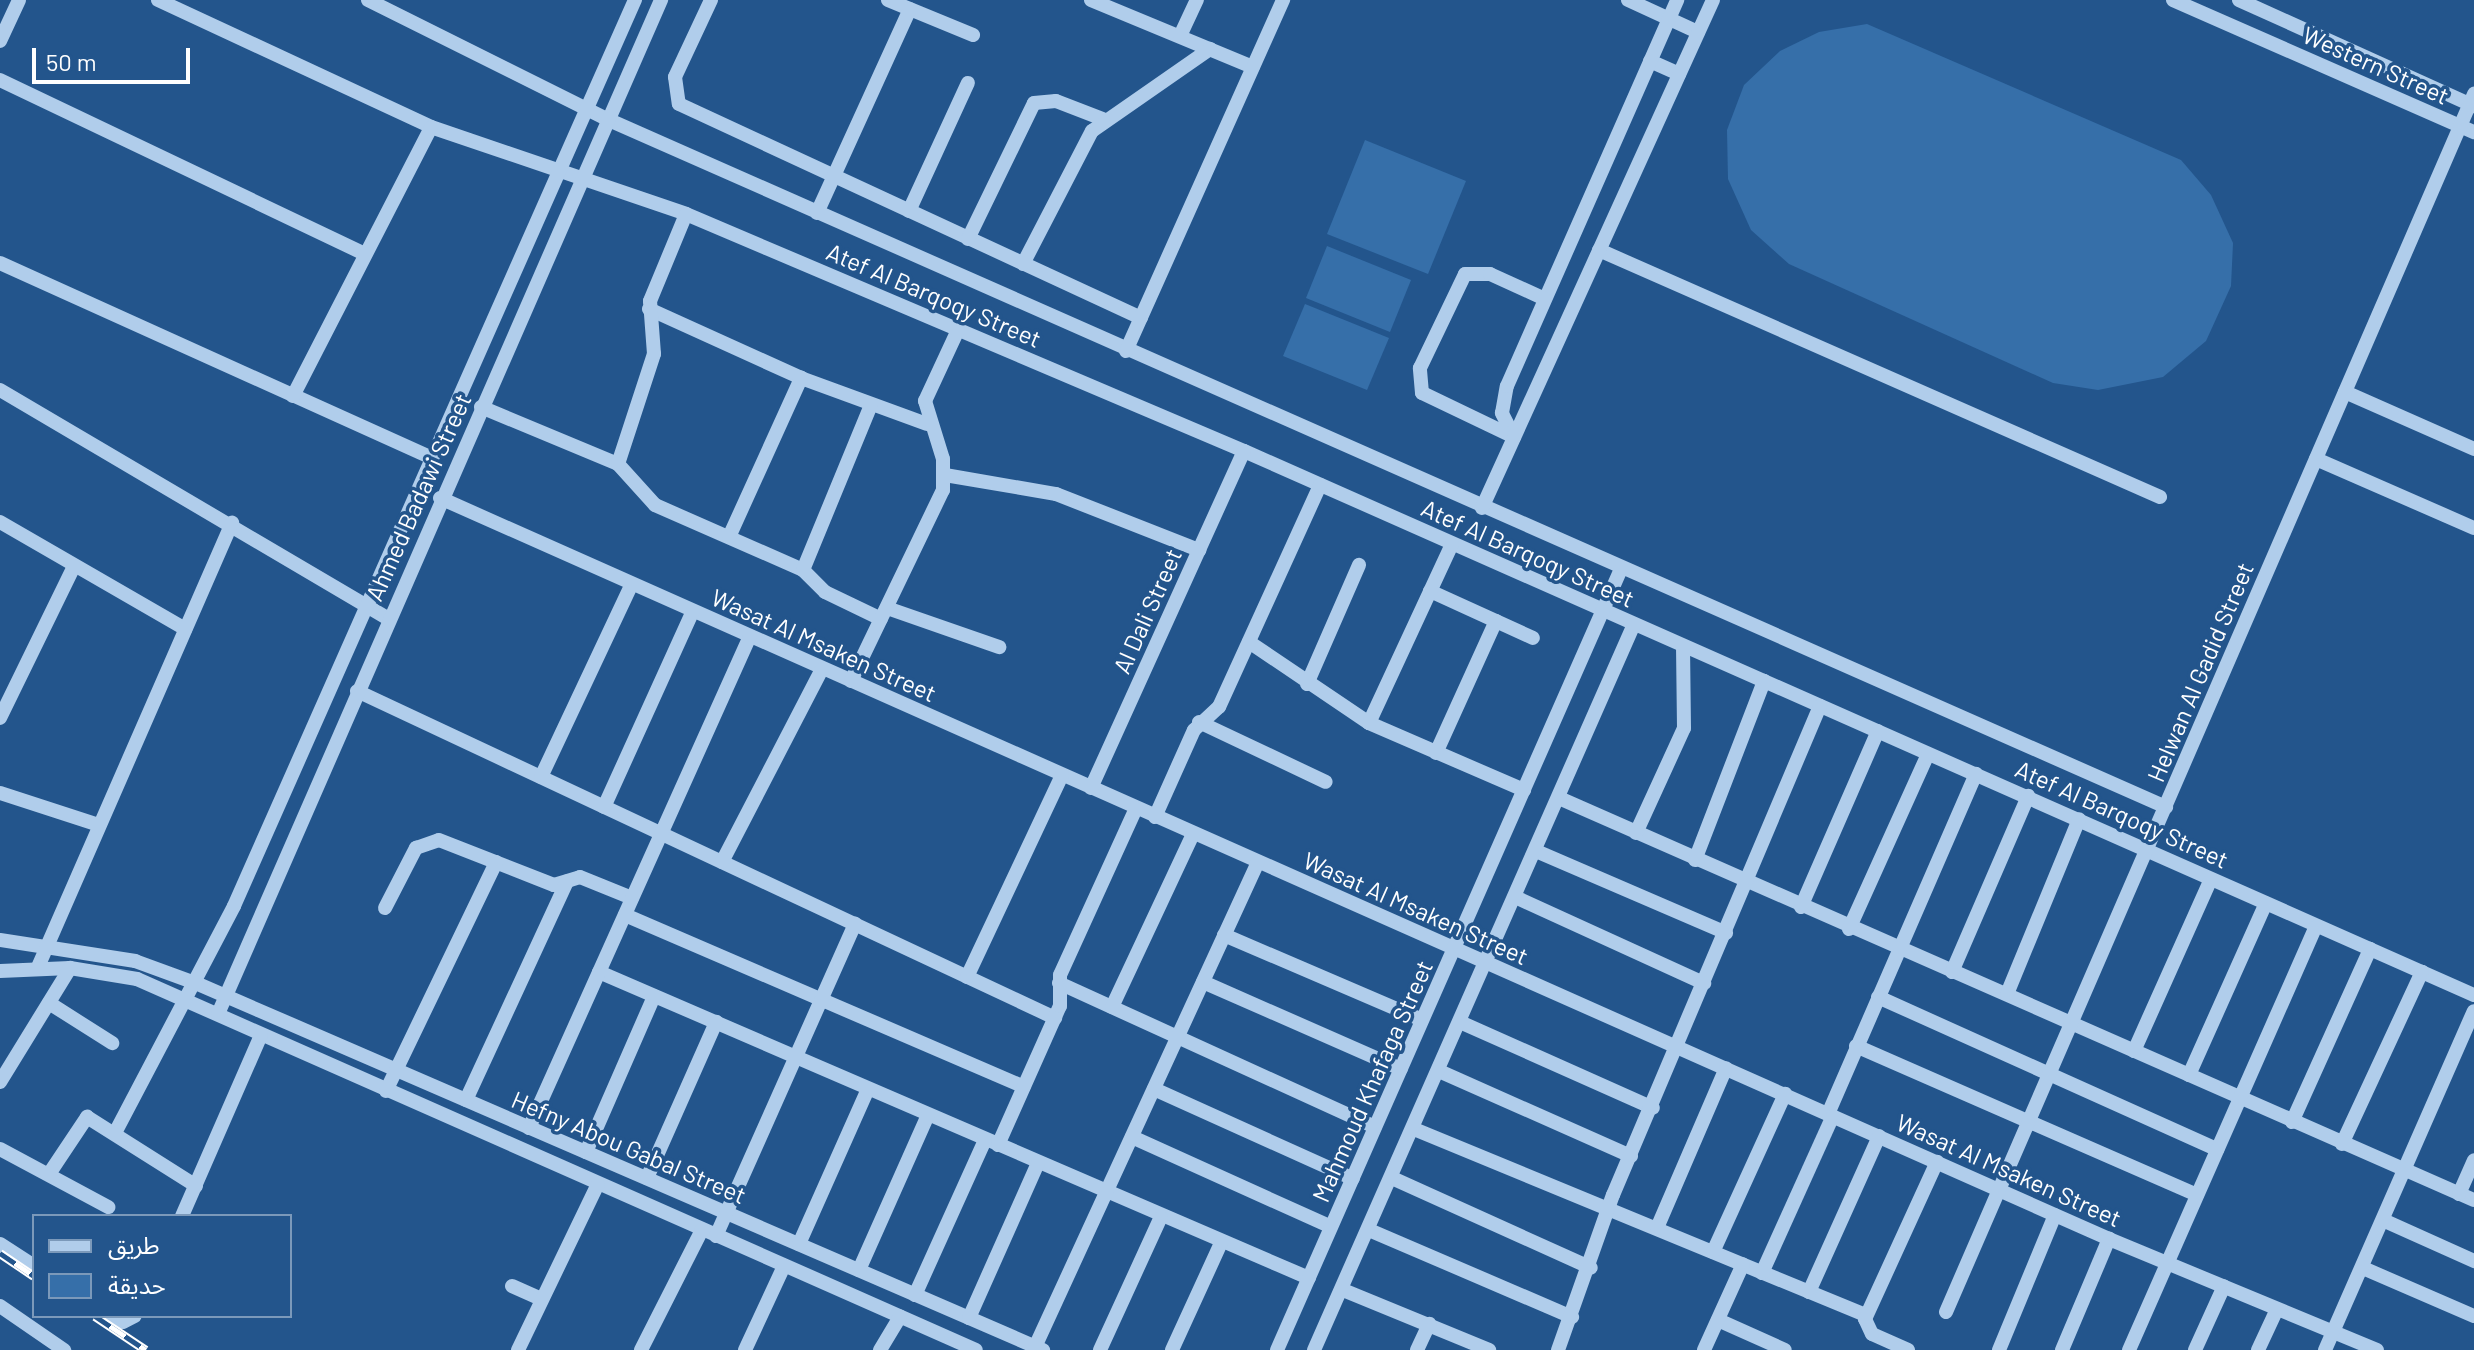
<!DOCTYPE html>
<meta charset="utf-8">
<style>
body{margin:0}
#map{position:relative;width:2474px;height:1350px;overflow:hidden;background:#23558c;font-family:Barlow,"Noto Sans Arabic",sans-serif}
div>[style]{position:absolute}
.green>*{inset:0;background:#366fa9}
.minor>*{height:14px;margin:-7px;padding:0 7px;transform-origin:7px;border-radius:7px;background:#b0cdeb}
.rail>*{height:9px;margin-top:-4.5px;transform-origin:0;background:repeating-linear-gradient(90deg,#23558c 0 18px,#fff 0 36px);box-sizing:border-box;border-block:2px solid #fff}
span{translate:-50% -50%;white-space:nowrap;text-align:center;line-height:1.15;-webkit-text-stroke:7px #23558c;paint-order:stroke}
.street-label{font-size:24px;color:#fff}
.legend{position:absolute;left:32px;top:1214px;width:260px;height:104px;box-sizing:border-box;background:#23558c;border:2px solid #7b99ba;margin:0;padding:10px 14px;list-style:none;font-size:24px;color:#fff}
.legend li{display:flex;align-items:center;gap:16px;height:40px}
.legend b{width:40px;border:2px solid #7b99ba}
.scale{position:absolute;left:32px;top:48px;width:158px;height:36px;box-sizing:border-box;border:4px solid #fff;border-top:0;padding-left:10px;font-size:24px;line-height:28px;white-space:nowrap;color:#fff;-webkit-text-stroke:6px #23558c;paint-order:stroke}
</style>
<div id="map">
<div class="green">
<div style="clip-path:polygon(1867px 24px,2181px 160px,2211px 195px,2233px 243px,2231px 286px,2206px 341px,2163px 377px,2098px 390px,2053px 383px,1789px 264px,1751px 230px,1728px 179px,1727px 130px,1744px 85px,1780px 51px,1819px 32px)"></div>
<div style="clip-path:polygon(1365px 140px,1466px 181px,1428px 274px,1327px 234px)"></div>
<div style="clip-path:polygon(1327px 246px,1411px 280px,1390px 332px,1306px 298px)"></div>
<div style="clip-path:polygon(1305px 304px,1389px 338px,1367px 390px,1283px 356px)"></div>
</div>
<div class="minor">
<div style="left:158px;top:0;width:301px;rotate:24.9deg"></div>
<div style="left:431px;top:127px;width:269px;rotate:18.8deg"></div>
<div style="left:686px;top:214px;width:606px;rotate:23.01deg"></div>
<div style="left:1244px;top:451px;width:1345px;rotate:23.86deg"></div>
<div style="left:368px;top:0;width:269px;rotate:26.5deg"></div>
<div style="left:609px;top:120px;width:1702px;rotate:23.81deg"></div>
<div style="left:711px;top:0;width:85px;rotate:115.1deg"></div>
<div style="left:675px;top:77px;width:27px;rotate:82deg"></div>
<div style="left:679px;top:104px;width:509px;rotate:24.85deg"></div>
<div style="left:888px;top:0;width:92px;rotate:22.4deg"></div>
<div style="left:1091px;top:0;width:175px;rotate:22.5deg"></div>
<div style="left:1628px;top:0;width:77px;rotate:24.6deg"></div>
<div style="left:2173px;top:0;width:329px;rotate:23.7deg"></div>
<div style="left:2239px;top:0;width:258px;rotate:24.3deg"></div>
<div style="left:1180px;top:36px;width:40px;rotate:-65deg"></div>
<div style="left:0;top:41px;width:45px;rotate:-65.1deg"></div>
<div style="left:1650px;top:61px;width:32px;rotate:24deg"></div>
<div style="left:0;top:80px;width:401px;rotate:25.5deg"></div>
<div style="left:909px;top:211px;width:141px;rotate:-65.3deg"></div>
<div style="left:817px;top:213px;width:224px;rotate:-65.5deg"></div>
<div style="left:968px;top:239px;width:151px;rotate:-64.1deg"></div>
<div style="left:1034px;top:103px;width:22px;rotate:-5deg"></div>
<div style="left:1056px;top:101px;width:50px;rotate:21deg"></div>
<div style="left:1599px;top:250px;width:613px;rotate:23.76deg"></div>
<div style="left:0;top:263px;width:472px;rotate:24.3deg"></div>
<div style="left:1023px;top:264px;width:150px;rotate:-62.6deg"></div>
<div style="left:1092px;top:131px;width:144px;rotate:-34.8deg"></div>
<div style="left:649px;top:309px;width:167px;rotate:24.4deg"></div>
<div style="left:801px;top:378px;width:134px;rotate:20.1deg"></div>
<div style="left:1126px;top:351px;width:385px;rotate:-65.9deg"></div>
<div style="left:0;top:390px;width:451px;rotate:30.5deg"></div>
<div style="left:2345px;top:392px;width:141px;rotate:23.8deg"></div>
<div style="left:293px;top:396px;width:302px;rotate:-62.8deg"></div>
<div style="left:481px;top:407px;width:148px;rotate:22.6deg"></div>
<div style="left:618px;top:464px;width:55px;rotate:47.9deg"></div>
<div style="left:655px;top:505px;width:162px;rotate:23.7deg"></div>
<div style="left:803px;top:570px;width:31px;rotate:45deg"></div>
<div style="left:825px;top:592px;width:62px;rotate:25.7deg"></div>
<div style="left:1514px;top:437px;width:27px;rotate:-117deg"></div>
<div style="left:1502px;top:413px;width:27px;rotate:-80deg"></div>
<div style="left:1507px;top:386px;width:422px;rotate:-66.2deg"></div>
<div style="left:1514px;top:437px;width:102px;rotate:-154.4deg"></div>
<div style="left:1422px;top:393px;width:25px;rotate:-95deg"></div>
<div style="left:1420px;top:368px;width:104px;rotate:-64.4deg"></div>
<div style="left:1465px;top:274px;width:25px"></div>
<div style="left:1490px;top:274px;width:60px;rotate:24.4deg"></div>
<div style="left:2316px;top:459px;width:172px;rotate:23.6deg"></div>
<div style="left:618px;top:464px;width:116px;rotate:-71.9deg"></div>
<div style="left:654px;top:354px;width:53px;rotate:-94.3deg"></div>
<div style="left:650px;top:301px;width:94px;rotate:-67.5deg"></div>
<div style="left:945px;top:475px;width:113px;rotate:9.7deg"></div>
<div style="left:1056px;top:494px;width:154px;rotate:21.4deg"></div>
<div style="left:440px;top:498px;width:1826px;rotate:23.94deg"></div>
<div style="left:2109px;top:1239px;width:290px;rotate:22.5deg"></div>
<div style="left:1482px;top:508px;width:558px;rotate:-65.55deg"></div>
<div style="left:0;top:522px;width:214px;rotate:30deg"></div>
<div style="left:729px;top:537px;width:175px;rotate:-65.6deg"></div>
<div style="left:803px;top:570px;width:178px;rotate:-67.6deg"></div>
<div style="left:1430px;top:591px;width:113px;rotate:24.5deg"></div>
<div style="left:887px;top:608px;width:119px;rotate:19.2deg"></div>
<div style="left:1249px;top:642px;width:145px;rotate:34deg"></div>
<div style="left:1369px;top:723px;width:169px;rotate:23.4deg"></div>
<div style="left:851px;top:681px;width:212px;rotate:-64.3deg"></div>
<div style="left:943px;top:490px;width:31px;rotate:-90deg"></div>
<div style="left:943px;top:459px;width:61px;rotate:-107.2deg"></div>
<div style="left:925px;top:401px;width:78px;rotate:-65.1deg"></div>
<div style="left:1307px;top:684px;width:130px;rotate:-66.4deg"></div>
<div style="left:357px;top:691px;width:771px;rotate:25.1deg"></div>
<div style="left:0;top:718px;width:169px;rotate:-64deg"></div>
<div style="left:1199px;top:722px;width:140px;rotate:25.3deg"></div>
<div style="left:1369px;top:723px;width:197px;rotate:-65.1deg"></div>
<div style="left:1436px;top:753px;width:145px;rotate:-65.6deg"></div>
<div style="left:541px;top:777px;width:213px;rotate:-64.8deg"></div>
<div style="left:1091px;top:788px;width:370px;rotate:-65.6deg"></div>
<div style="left:0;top:793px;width:101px;rotate:17.9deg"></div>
<div style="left:1559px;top:798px;width:999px;rotate:23.72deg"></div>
<div style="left:604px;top:807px;width:215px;rotate:-65.6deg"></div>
<div style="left:1155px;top:817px;width:95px;rotate:-65.9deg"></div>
<div style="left:1194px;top:730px;width:34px;rotate:-43deg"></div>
<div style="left:1219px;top:707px;width:244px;rotate:-65.5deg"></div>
<div style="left:1636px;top:833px;width:115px;rotate:-65.4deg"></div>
<div style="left:1684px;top:728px;width:82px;rotate:-90.7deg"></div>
<div style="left:1536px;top:851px;width:207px;rotate:23.3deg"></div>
<div style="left:1695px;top:860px;width:192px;rotate:-68.9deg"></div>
<div style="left:722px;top:862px;width:217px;rotate:-62.6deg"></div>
<div style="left:1515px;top:897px;width:208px;rotate:24.5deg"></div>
<div style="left:1801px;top:907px;width:192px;rotate:-66.4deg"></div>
<div style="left:385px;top:908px;width:68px;rotate:-62.7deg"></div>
<div style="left:416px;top:848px;width:24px;rotate:-19deg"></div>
<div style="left:439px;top:840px;width:123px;rotate:21.4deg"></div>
<div style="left:554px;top:885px;width:27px;rotate:-17deg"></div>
<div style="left:580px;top:877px;width:56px;rotate:22deg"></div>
<div style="left:625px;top:915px;width:434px;rotate:23.3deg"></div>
<div style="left:1849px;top:929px;width:192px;rotate:-65.7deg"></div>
<div style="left:1224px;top:935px;width:215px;rotate:23.2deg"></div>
<div style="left:0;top:940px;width:137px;rotate:8.8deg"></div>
<div style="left:135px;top:961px;width:67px;rotate:20.1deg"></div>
<div style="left:198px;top:984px;width:921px;rotate:23.42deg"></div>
<div style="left:38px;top:967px;width:485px;rotate:-66.4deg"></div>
<div style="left:0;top:971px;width:70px;rotate:-2.5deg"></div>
<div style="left:70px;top:968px;width:68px;rotate:9.3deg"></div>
<div style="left:137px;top:979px;width:917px;rotate:23.85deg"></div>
<div style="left:599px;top:972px;width:773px;rotate:23.32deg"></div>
<div style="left:1952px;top:972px;width:192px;rotate:-66.6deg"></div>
<div style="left:967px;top:977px;width:223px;rotate:-64.8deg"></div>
<div style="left:1203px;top:982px;width:216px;rotate:23.7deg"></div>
<div style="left:1059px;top:983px;width:347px;rotate:24.5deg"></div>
<div style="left:2007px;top:994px;width:189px;rotate:-67.6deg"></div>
<div style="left:1878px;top:997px;width:372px;rotate:24.2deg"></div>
<div style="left:49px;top:1003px;width:75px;rotate:32.4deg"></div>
<div style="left:1112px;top:1007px;width:191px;rotate:-64.9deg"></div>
<div style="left:218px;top:1014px;width:1107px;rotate:-66.4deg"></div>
<div style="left:1460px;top:1022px;width:211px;rotate:24deg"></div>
<div style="left:1856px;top:1046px;width:372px;rotate:23.6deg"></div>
<div style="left:2134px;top:1051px;width:188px;rotate:-65.9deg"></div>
<div style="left:1439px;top:1071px;width:210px;rotate:23.9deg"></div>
<div style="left:2189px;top:1075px;width:188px;rotate:-65.9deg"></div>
<div style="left:0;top:1082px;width:134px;rotate:-58.4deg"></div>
<div style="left:1154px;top:1089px;width:218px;rotate:24.3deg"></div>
<div style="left:386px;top:1091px;width:254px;rotate:-64.3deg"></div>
<div style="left:466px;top:1100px;width:241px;rotate:-65.2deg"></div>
<div style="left:1828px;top:1114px;width:371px;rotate:-66.5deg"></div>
<div style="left:2292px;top:1122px;width:190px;rotate:-65.7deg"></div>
<div style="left:529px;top:1128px;width:539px;rotate:-65.81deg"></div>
<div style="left:1414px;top:1129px;width:489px;rotate:22.4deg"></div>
<div style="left:116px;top:1131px;width:254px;rotate:-62.3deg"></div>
<div style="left:234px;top:906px;width:991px;rotate:-66.13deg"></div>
<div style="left:1132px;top:1137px;width:218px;rotate:24.3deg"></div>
<div style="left:2342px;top:1144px;width:190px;rotate:-65.1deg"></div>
<div style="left:998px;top:1145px;width:152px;rotate:-66deg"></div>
<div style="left:1060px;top:1006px;width:31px;rotate:-90deg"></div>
<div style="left:1060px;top:975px;width:183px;rotate:-65.5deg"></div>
<div style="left:0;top:1149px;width:123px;rotate:28.2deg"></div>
<div style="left:586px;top:1152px;width:170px;rotate:-66.4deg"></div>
<div style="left:49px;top:1174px;width:69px;rotate:-56.3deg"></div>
<div style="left:87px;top:1117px;width:129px;rotate:32.3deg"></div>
<div style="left:647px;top:1178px;width:171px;rotate:-66.1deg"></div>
<div style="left:1392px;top:1178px;width:218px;rotate:24.3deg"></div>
<div style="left:2459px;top:1194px;width:37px;rotate:-66deg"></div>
<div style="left:182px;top:1216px;width:197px;rotate:-66.4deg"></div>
<div style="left:2385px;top:1221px;width:98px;rotate:24.2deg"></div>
<div style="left:1657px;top:1228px;width:174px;rotate:-66.7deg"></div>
<div style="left:1369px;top:1230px;width:221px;rotate:23.2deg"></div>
<div style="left:716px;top:1236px;width:342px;rotate:-66deg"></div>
<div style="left:0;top:1244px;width:40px;rotate:32.9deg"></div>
<div style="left:799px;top:1244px;width:170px;rotate:-66deg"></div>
<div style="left:1713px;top:1252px;width:174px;rotate:-65.5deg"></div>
<div style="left:2363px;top:1268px;width:121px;rotate:23.4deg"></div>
<div style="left:859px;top:1270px;width:170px;rotate:-66deg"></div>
<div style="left:1762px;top:1273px;width:172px;rotate:-65.7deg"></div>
<div style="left:512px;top:1286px;width:32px;rotate:24deg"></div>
<div style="left:1343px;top:1290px;width:158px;rotate:22.3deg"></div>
<div style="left:1809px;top:1292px;width:171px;rotate:-65.8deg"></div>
<div style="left:915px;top:1295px;width:170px;rotate:-65.7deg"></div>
<div style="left:0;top:1306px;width:78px;rotate:34.5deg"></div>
<div style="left:1946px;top:1312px;width:1328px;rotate:-66.56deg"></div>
<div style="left:111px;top:1316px;width:13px;rotate:27deg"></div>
<div style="left:123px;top:1322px;width:13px;rotate:-27deg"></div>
<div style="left:969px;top:1318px;width:170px;rotate:-66deg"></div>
<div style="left:1718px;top:1320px;width:73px;rotate:24.1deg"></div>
<div style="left:1035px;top:1347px;width:534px;rotate:-65.31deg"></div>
<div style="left:518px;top:1350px;width:184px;rotate:-64.3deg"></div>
<div style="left:641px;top:1350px;width:135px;rotate:-63.1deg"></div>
<div style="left:745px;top:1350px;width:93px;rotate:-65.1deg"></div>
<div style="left:880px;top:1350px;width:39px;rotate:-59deg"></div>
<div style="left:1100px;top:1350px;width:146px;rotate:-65.4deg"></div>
<div style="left:1172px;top:1350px;width:118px;rotate:-65.4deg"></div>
<div style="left:1277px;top:1350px;width:853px;rotate:-66.23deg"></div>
<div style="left:1314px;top:1350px;width:793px;rotate:-66.21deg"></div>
<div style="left:1417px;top:1350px;width:29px;rotate:-65deg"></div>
<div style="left:1558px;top:1350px;width:164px;rotate:-70.5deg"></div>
<div style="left:1613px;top:1195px;width:531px;rotate:-67.06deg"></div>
<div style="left:1704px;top:1350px;width:94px;rotate:-65.6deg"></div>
<div style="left:1908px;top:1350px;width:39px;rotate:-156deg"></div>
<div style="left:1872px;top:1334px;width:17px;rotate:-115deg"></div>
<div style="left:1865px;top:1319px;width:173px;rotate:-65.4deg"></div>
<div style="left:1999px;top:1350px;width:146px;rotate:-67.5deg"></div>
<div style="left:2062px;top:1350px;width:121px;rotate:-67.1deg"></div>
<div style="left:2129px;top:1350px;width:462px;rotate:-66.2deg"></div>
<div style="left:2195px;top:1350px;width:70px;rotate:-65.6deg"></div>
<div style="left:2258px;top:1350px;width:45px;rotate:-65.1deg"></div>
<div style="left:2325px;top:1350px;width:370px;rotate:-66.3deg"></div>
</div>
<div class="rail">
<div style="left:0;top:1253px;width:41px;rotate:34.1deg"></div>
<div style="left:95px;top:1316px;width:61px;rotate:33.7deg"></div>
</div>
<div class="street-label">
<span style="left:2376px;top:65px;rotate:24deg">Western Street</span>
<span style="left:934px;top:295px;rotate:23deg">Atef Al Barqoqy Street</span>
<span style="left:418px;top:497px;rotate:-66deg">Ahmed Badawi Street</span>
<span style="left:1528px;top:553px;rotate:24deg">Atef Al Barqoqy Street</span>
<span style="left:1147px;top:611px;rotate:-66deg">Al Dali Street</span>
<span style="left:824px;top:645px;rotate:24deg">Wasat Al Msaken Street</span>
<span style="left:2200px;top:672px;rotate:-67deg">Helwan Al Gadid Street</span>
<span style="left:2122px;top:814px;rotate:24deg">Atef Al Barqoqy Street</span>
<span style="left:1416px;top:908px;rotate:24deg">Wasat Al Msaken Street</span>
<span style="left:1372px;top:1081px;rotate:-66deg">Mahmoud Khafaga Street</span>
<span style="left:629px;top:1147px;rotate:23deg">Hefny Abou Gabal Street</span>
<span style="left:2009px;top:1170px;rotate:24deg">Wasat Al Msaken Street</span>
</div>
<ul class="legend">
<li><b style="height:10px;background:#b0cdeb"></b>طريق</li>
<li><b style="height:22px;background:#366fa9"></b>حديقة</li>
</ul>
<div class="scale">50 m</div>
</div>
